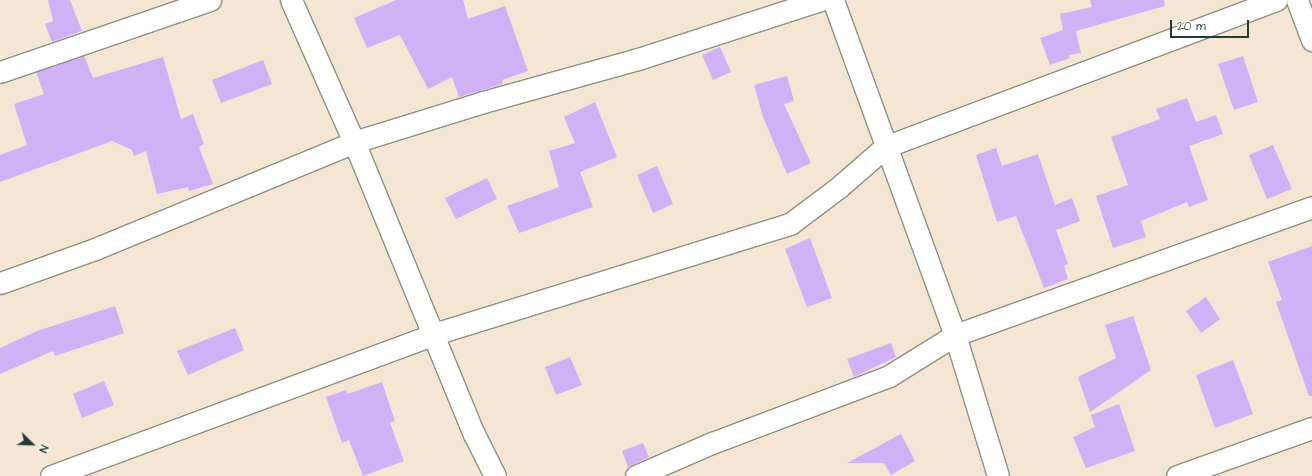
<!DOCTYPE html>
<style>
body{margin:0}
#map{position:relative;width:1312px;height:476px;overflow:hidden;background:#f4e6d2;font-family:"Architects Daughter",sans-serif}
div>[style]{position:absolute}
.building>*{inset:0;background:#d0b1f8}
.roads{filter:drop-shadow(1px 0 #8a9283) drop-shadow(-1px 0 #8a9283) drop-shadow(0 1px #8a9283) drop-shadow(0 -1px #8a9283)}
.street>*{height:21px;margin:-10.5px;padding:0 10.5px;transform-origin:10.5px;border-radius:10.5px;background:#fff}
span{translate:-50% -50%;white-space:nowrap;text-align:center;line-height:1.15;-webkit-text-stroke:3.5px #f6f6f2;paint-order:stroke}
.north{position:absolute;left:12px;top:424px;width:40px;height:40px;-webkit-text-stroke:3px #f6f6f2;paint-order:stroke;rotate:113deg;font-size:11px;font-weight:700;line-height:16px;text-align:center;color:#1f3d34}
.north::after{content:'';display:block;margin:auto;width:14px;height:18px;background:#1f3d34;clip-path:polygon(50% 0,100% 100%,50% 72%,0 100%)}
.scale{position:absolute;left:1170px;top:20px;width:79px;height:18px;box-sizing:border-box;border:2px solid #1f3d34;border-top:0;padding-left:5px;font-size:12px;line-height:14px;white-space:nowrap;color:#1f3d34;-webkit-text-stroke:3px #f6f6f2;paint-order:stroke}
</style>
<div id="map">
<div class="building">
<div style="clip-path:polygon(48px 0,70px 0,82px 31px,52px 42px,45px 24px,53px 21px)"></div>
<div style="clip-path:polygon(396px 0,463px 0,468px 19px,505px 6px,528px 71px,502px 80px,503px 84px,459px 97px,452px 77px,428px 89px,400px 35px,367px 48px,354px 18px)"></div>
<div style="clip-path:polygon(1090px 0,1164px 0,1165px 6px,1076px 31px,1081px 53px,1069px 55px,1070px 58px,1050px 65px,1040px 38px,1063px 30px,1060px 14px,1092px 7px)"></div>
<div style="clip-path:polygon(720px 47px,731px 72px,713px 80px,702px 55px)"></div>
<div style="clip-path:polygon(84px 56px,93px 78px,163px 57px,181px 119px,193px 114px,204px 144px,199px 147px,213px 184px,189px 191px,188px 187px,157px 194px,146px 151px,134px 156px,132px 150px,112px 141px,0 182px,0 155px,27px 145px,14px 104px,44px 94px,36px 72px)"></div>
<div style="clip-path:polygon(1243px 56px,1258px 102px,1234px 110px,1218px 64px)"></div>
<div style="clip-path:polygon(263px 60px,272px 84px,221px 103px,212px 80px)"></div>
<div style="clip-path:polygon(787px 76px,794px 101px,784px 104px,811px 163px,787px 174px,763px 117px,754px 85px)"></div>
<div style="clip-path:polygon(1187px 98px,1196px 122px,1216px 115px,1223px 134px,1189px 146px,1208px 200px,1189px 207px,1187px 202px,1141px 221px,1146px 237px,1113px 248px,1096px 196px,1128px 185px,1111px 137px,1160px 119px,1156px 109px)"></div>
<div style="clip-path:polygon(595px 102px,617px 157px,580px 172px,593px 207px,519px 233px,507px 206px,559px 187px,549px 151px,575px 143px,564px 117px)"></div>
<div style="clip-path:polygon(1273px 145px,1292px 189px,1267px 199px,1249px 155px)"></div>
<div style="clip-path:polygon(996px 148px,1002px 166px,1038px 154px,1055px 205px,1072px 198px,1080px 221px,1056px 230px,1068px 264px,1064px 266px,1068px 279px,1044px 288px,1016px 216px,997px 222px,976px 155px)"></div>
<div style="clip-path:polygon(657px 166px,673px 204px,653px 213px,637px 175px)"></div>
<div style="clip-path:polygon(487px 178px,497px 199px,456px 219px,445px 198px)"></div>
<div style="clip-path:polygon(810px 238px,832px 298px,807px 307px,785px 249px)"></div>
<div style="clip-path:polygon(1312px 246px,1312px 396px,1309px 396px,1276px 302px,1282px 300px,1268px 262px)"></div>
<div style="clip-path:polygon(1206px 297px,1220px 319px,1201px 333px,1186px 311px)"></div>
<div style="clip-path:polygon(115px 306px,124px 333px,55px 356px,53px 351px,0 374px,0 348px,37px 331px)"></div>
<div style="clip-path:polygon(1133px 316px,1151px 370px,1090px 412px,1078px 377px,1116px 358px,1105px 325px)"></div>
<div style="clip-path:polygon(235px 328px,244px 350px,188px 375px,177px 351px)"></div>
<div style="clip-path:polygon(891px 343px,896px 357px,854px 377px,847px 359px)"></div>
<div style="clip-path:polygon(570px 357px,582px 385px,556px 395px,545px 367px)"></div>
<div style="clip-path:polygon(1233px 360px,1253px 414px,1215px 428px,1196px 375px)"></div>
<div style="clip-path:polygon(104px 381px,114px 405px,82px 418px,73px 394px)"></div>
<div style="clip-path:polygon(382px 382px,395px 421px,390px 423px,404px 461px,363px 476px,349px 440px,342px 443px,326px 397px,346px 390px,347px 394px)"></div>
<div style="clip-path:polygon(1119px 404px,1135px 451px,1086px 468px,1073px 437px,1095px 427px,1091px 415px)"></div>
<div style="clip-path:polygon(901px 434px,915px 461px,891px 475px,884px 463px,847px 463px)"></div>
<div style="clip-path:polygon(643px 443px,649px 457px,628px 467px,622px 451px)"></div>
</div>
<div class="roads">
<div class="street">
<div style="left:291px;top:0;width:155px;rotate:66.1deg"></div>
<div style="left:354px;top:142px;width:316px;rotate:67.7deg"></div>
<div style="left:474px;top:434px;width:47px;rotate:63.4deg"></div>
<div style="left:833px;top:0;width:357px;rotate:70deg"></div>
<div style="left:955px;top:335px;width:147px;rotate:73deg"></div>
<div style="left:1297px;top:0;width:43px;rotate:69.4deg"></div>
<div style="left:0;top:72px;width:222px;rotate:-18.9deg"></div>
<div style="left:0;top:283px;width:101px;rotate:-19.7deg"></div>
<div style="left:95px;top:249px;width:280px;rotate:-22.4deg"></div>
<div style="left:354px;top:142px;width:135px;rotate:-17.2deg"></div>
<div style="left:483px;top:102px;width:161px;rotate:-15.5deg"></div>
<div style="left:638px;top:59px;width:192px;rotate:-17.9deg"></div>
<div style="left:51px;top:476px;width:408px;rotate:-20.3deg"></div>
<div style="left:434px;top:334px;width:373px;rotate:-17.2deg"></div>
<div style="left:790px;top:224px;width:60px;rotate:-36.9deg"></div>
<div style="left:838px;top:188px;width:62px;rotate:-41.1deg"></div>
<div style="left:885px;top:147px;width:418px;rotate:-20.6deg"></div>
<div style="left:636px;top:476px;width:83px;rotate:-23.5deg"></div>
<div style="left:712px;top:443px;width:189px;rotate:-20.7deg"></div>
<div style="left:889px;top:376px;width:78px;rotate:-31.8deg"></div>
<div style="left:955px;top:335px;width:379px;rotate:-19.7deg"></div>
<div style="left:1177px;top:476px;width:143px;rotate:-19.6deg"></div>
</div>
</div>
<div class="north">N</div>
<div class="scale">20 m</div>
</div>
